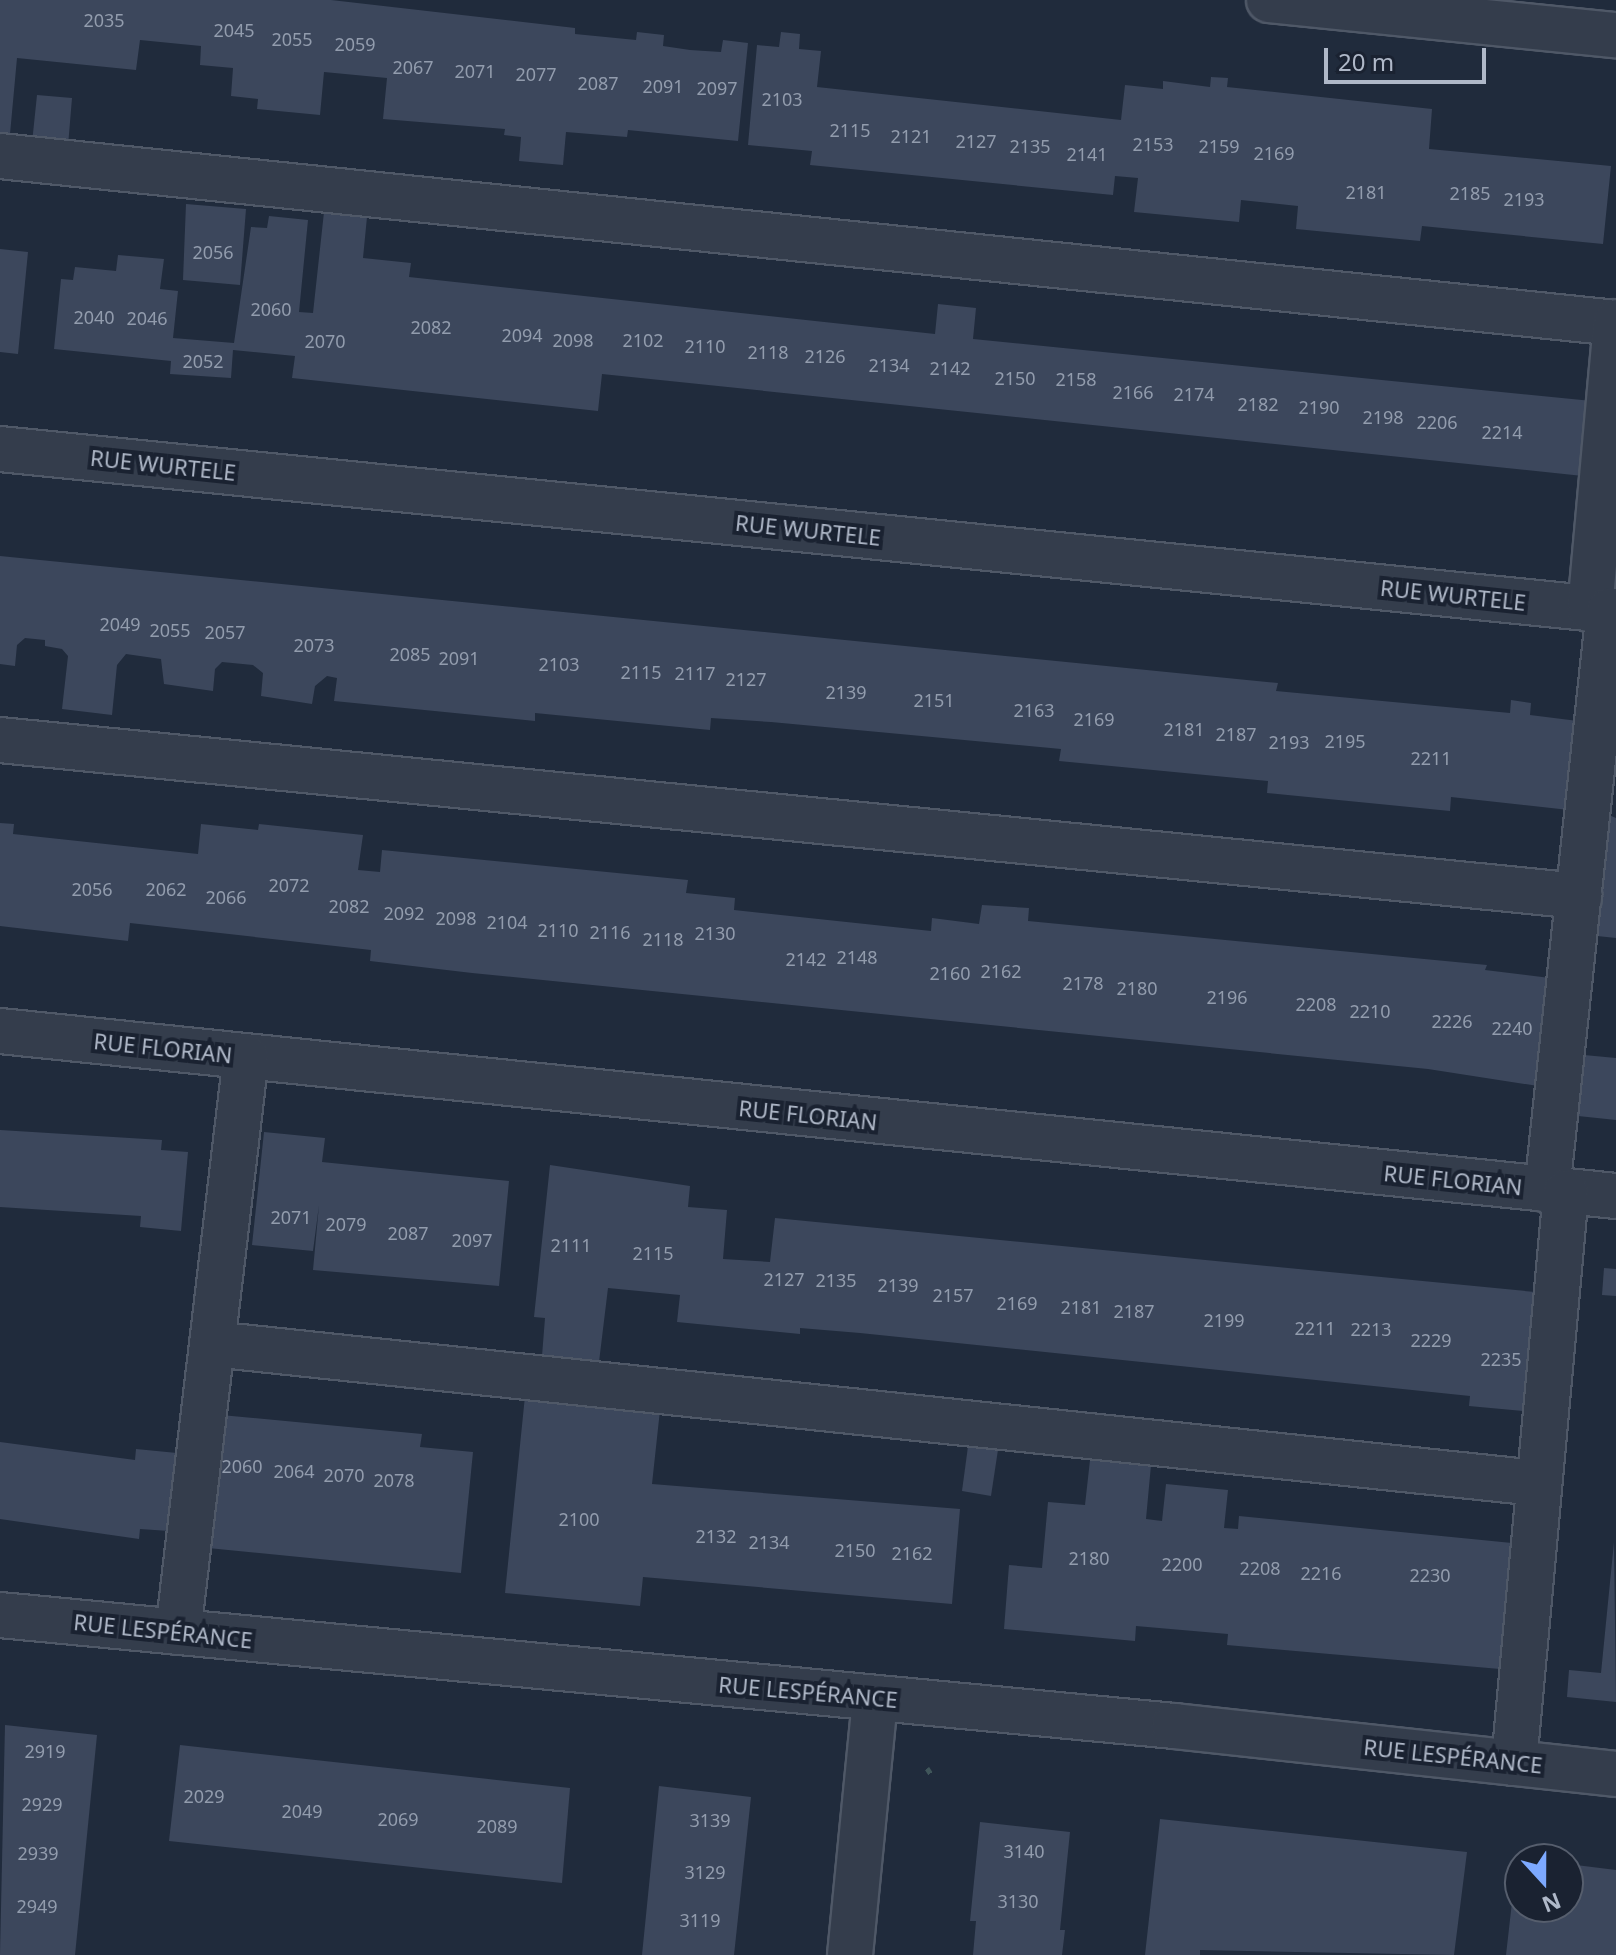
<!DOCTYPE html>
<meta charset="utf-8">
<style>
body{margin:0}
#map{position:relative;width:1616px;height:1955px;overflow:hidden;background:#202b3c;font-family:"Noto Sans",sans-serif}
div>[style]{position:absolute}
.building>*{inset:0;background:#3c475c}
.path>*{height:5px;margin-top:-2.5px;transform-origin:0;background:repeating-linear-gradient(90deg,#40565a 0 6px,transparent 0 12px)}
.roads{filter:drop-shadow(2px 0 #4f5867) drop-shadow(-2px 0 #4f5867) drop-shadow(0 2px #4f5867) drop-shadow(0 -2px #4f5867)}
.minor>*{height:44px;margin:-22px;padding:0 22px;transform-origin:22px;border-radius:22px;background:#343d4c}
span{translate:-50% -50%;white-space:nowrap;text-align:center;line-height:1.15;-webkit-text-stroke:8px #1a2231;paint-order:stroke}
.number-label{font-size:18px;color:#929cad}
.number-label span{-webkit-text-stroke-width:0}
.street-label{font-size:22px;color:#afb8c8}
.north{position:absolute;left:1504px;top:1843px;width:80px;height:80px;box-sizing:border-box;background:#1a2231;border:2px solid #565e6d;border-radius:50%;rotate:159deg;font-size:22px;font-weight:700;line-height:32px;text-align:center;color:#afb8c8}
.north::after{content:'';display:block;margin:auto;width:28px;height:36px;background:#7da9ff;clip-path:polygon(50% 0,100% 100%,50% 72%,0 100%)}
.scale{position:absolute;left:1324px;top:48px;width:162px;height:36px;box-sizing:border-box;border:4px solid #afb8c8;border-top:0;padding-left:10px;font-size:24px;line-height:28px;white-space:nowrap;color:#afb8c8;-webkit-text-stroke:6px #1a2231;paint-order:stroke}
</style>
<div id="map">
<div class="building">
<div style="clip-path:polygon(0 0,331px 0,575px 28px,575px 34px,636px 40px,637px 32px,664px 35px,663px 46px,690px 50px,721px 52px,723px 40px,748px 43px,738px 141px,628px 130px,627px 137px,566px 132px,563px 165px,519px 161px,521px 137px,504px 135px,505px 129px,383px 119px,387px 78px,324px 72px,320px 115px,257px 109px,258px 99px,231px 96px,233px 68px,200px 65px,201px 46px,140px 40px,136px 70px,17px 58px,9px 145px,0 144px)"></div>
<div style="clip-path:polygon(781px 32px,800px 34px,799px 49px,821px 51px,817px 87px,1121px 120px,1125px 85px,1163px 89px,1163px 81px,1210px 87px,1211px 77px,1228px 78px,1227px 87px,1432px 109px,1429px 149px,1611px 166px,1603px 244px,1422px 226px,1420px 241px,1296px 229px,1298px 206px,1241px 200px,1239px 222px,1134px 212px,1138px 178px,1115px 176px,1113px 195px,810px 165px,812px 151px,748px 145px,757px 45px,779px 47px)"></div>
<div style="clip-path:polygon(37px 95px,72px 98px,68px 146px,32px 143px)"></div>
<div style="clip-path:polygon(186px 204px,246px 209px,240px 285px,183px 280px)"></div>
<div style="clip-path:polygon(324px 212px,367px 217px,363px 258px,411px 263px,409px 277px,935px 334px,938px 304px,976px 308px,973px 339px,1592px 401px,1583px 476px,602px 374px,598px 411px,292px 378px,295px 356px,233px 350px,231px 378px,170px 374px,171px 361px,54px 349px,61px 279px,73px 280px,75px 267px,116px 271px,118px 255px,164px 259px,160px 289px,178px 291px,173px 338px,234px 343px,251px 227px,267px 228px,269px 216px,308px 220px,299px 312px,313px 313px)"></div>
<div style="clip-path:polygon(0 249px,28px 252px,18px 354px,0 352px)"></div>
<div style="clip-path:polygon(0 556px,1278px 683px,1276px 691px,1510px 713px,1511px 700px,1531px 703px,1530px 715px,1578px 721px,1569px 810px,1451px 797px,1450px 811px,1267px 793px,1268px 781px,1059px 761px,1061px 749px,771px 722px,711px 718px,710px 730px,535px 713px,535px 721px,334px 701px,337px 678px,327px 676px,315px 686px,312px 704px,261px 696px,263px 673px,253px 665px,222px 662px,215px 669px,213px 691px,164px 684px,161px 659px,126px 654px,117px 665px,112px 715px,62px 709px,68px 656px,62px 649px,45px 646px,45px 640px,25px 638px,17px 645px,15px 666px,0 664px)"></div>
<div style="clip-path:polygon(1609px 815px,1616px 818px,1616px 938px,1597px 936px)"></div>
<div style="clip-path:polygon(0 823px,14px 824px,13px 834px,198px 854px,201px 824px,258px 830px,259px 824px,363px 835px,358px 870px,380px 872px,382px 850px,688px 880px,686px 893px,735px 898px,734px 910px,931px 931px,932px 918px,979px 924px,982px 905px,1029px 908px,1028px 921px,1487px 965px,1485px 970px,1550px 978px,1538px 1086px,1428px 1069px,472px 973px,370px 961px,371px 950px,130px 923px,128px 941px,0 926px)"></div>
<div style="clip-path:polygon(1584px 1055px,1616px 1058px,1616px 1120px,1578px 1116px)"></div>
<div style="clip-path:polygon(0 1130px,162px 1140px,161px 1150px,188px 1152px,181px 1231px,140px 1227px,141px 1216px,0 1207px)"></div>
<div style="clip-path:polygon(264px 1132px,325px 1138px,322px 1162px,509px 1181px,499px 1286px,313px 1270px,319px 1205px,313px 1251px,252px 1245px)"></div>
<div style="clip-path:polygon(550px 1165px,690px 1186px,688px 1207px,727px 1210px,723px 1259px,770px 1262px,775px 1218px,1535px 1292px,1523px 1411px,1469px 1406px,1470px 1396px,860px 1333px,800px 1328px,800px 1334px,677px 1322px,680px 1295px,608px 1288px,599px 1362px,542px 1356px,545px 1318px,534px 1317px)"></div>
<div style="clip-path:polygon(1604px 1268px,1616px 1269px,1616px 1296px,1602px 1295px)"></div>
<div style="clip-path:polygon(525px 1396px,660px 1410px,652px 1484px,960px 1509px,952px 1604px,643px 1577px,640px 1606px,505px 1593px)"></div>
<div style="clip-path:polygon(221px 1415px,422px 1434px,420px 1447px,473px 1452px,461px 1573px,208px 1548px)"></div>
<div style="clip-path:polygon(969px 1439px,999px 1443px,991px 1496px,962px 1491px)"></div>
<div style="clip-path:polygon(0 1442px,135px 1460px,136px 1449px,177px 1453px,169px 1531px,140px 1529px,139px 1539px,0 1519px)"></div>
<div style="clip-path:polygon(1090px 1460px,1151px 1465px,1146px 1519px,1162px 1521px,1166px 1484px,1228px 1490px,1224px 1528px,1238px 1529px,1239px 1516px,1512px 1543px,1500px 1669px,1227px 1645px,1228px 1634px,1136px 1626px,1135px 1641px,1004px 1629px,1009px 1565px,1042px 1568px,1048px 1502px,1085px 1505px)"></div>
<div style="clip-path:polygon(1614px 1542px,1616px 1702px,1567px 1697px,1569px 1670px,1601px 1673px)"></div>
<div style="clip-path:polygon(5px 1725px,97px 1735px,75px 1955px,0 1955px)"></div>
<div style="clip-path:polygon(180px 1745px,570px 1788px,562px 1883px,169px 1841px)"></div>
<div style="clip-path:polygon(659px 1786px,751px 1797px,734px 1955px,642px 1955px)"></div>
<div style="clip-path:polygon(1160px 1819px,1467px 1852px,1454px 1955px,1200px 1950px,1200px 1955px,1145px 1955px)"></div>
<div style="clip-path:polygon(980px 1822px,1070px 1832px,1060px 1930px,1065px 1930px,1062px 1955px,973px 1955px,976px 1921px,970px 1921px)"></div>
<div style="clip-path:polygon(1517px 1858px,1520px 1907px,1568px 1907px,1568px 1864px,1616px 1870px,1616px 1955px,1506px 1955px)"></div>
</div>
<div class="path">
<div style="left:927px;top:1768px;width:7px;rotate:56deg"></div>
</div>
<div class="roads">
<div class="minor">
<div style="left:1269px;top:0;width:349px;rotate:5.8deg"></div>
<div style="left:0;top:156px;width:1625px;rotate:5.9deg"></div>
<div style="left:0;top:449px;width:1624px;rotate:5.72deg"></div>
<div style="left:1590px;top:609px;width:288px;rotate:-84.8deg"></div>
<div style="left:0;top:740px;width:1587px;rotate:5.64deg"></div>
<div style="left:0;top:1031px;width:1624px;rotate:5.83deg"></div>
<div style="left:1547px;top:1190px;width:583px;rotate:-83.9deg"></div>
<div style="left:212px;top:1344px;width:1331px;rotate:5.99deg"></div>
<div style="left:0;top:1615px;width:1179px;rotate:5.4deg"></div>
<div style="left:1174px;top:1726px;width:445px;rotate:6.2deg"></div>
<div style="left:178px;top:1632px;width:579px;rotate:-83.26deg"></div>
<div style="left:1514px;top:1763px;width:573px;rotate:-84.8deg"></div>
<div style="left:850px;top:1955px;width:258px;rotate:-84.4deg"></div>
</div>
</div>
<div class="number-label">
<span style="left:104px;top:20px">2035</span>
<span style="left:234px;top:30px">2045</span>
<span style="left:292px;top:39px">2055</span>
<span style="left:355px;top:44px">2059</span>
<span style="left:413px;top:67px">2067</span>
<span style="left:475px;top:71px">2071</span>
<span style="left:536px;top:74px">2077</span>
<span style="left:598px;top:83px">2087</span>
<span style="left:663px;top:86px">2091</span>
<span style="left:717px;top:88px">2097</span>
<span style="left:782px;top:99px">2103</span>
<span style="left:850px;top:130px">2115</span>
<span style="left:911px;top:136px">2121</span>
<span style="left:976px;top:141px">2127</span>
<span style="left:1153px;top:144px">2153</span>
<span style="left:1030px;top:146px">2135</span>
<span style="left:1219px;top:146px">2159</span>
<span style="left:1274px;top:153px">2169</span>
<span style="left:1087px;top:154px">2141</span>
<span style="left:1366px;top:192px">2181</span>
<span style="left:1470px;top:193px">2185</span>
<span style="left:1524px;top:199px">2193</span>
<span style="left:213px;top:252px">2056</span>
<span style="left:271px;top:309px">2060</span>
<span style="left:94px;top:317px">2040</span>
<span style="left:147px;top:318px">2046</span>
<span style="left:431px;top:327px">2082</span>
<span style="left:522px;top:335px">2094</span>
<span style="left:573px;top:340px">2098</span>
<span style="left:643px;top:340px">2102</span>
<span style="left:325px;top:341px">2070</span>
<span style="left:705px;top:346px">2110</span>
<span style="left:768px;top:352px">2118</span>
<span style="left:825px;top:356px">2126</span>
<span style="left:203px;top:361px">2052</span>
<span style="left:889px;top:365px">2134</span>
<span style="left:950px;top:368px">2142</span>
<span style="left:1015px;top:378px">2150</span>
<span style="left:1076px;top:379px">2158</span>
<span style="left:1133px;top:392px">2166</span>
<span style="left:1194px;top:394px">2174</span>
<span style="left:1258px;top:404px">2182</span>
<span style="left:1319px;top:407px">2190</span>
<span style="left:1383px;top:417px">2198</span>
<span style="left:1437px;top:422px">2206</span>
<span style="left:1502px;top:432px">2214</span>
<span style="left:120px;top:624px">2049</span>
<span style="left:170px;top:630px">2055</span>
<span style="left:225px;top:632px">2057</span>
<span style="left:314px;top:645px">2073</span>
<span style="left:410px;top:654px">2085</span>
<span style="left:459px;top:658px">2091</span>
<span style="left:559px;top:664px">2103</span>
<span style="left:641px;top:672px">2115</span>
<span style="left:695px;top:673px">2117</span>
<span style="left:746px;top:679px">2127</span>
<span style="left:846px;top:692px">2139</span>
<span style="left:934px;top:700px">2151</span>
<span style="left:1034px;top:710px">2163</span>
<span style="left:1094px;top:719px">2169</span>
<span style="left:1184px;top:729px">2181</span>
<span style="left:1236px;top:734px">2187</span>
<span style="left:1345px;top:741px">2195</span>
<span style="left:1289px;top:742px">2193</span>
<span style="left:1431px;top:758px">2211</span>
<span style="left:289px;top:885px">2072</span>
<span style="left:92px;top:889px">2056</span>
<span style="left:166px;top:889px">2062</span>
<span style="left:226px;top:897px">2066</span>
<span style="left:349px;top:906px">2082</span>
<span style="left:404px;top:913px">2092</span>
<span style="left:456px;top:918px">2098</span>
<span style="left:507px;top:922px">2104</span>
<span style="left:558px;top:930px">2110</span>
<span style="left:610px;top:932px">2116</span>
<span style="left:715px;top:933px">2130</span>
<span style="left:663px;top:939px">2118</span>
<span style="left:857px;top:957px">2148</span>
<span style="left:806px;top:959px">2142</span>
<span style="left:1001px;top:971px">2162</span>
<span style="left:950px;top:973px">2160</span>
<span style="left:1083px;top:983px">2178</span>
<span style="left:1137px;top:988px">2180</span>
<span style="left:1227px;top:997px">2196</span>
<span style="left:1316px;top:1004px">2208</span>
<span style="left:1370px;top:1011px">2210</span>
<span style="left:1452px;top:1021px">2226</span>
<span style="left:1512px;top:1028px">2240</span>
<span style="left:291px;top:1217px">2071</span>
<span style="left:346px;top:1224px">2079</span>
<span style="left:408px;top:1233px">2087</span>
<span style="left:472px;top:1240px">2097</span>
<span style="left:571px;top:1245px">2111</span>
<span style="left:653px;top:1253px">2115</span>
<span style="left:784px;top:1279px">2127</span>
<span style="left:836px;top:1280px">2135</span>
<span style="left:898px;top:1285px">2139</span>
<span style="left:953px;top:1295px">2157</span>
<span style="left:1017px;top:1303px">2169</span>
<span style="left:1081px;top:1307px">2181</span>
<span style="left:1134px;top:1311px">2187</span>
<span style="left:1224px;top:1320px">2199</span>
<span style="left:1315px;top:1328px">2211</span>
<span style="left:1371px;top:1329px">2213</span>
<span style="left:1431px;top:1340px">2229</span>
<span style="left:1501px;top:1359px">2235</span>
<span style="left:242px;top:1466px">2060</span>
<span style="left:294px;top:1471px">2064</span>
<span style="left:344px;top:1475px">2070</span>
<span style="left:394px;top:1480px">2078</span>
<span style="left:579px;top:1519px">2100</span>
<span style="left:716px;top:1536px">2132</span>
<span style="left:769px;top:1542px">2134</span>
<span style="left:855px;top:1550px">2150</span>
<span style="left:912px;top:1553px">2162</span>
<span style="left:1089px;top:1558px">2180</span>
<span style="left:1182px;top:1564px">2200</span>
<span style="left:1260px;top:1568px">2208</span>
<span style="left:1321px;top:1573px">2216</span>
<span style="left:1430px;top:1575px">2230</span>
<span style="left:45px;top:1751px">2919</span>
<span style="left:204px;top:1796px">2029</span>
<span style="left:42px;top:1804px">2929</span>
<span style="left:302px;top:1811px">2049</span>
<span style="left:398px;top:1819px">2069</span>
<span style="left:710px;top:1820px">3139</span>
<span style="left:497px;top:1826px">2089</span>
<span style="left:1024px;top:1851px">3140</span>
<span style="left:38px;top:1853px">2939</span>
<span style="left:705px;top:1872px">3129</span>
<span style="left:1018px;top:1901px">3130</span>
<span style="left:37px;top:1906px">2949</span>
<span style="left:700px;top:1920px">3119</span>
</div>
<div class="street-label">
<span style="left:163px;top:465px;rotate:6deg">RUE WURTELE</span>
<span style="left:808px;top:530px;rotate:6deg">RUE WURTELE</span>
<span style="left:1453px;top:595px;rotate:6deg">RUE WURTELE</span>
<span style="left:163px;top:1048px;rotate:6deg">RUE FLORIAN</span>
<span style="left:808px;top:1115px;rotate:6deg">RUE FLORIAN</span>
<span style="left:1453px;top:1180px;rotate:6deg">RUE FLORIAN</span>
<span style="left:163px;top:1631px;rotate:6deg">RUE LESPÉRANCE</span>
<span style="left:808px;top:1692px;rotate:5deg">RUE LESPÉRANCE</span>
<span style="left:1453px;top:1756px;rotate:6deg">RUE LESPÉRANCE</span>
</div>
<div class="north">N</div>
<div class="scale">20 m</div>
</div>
